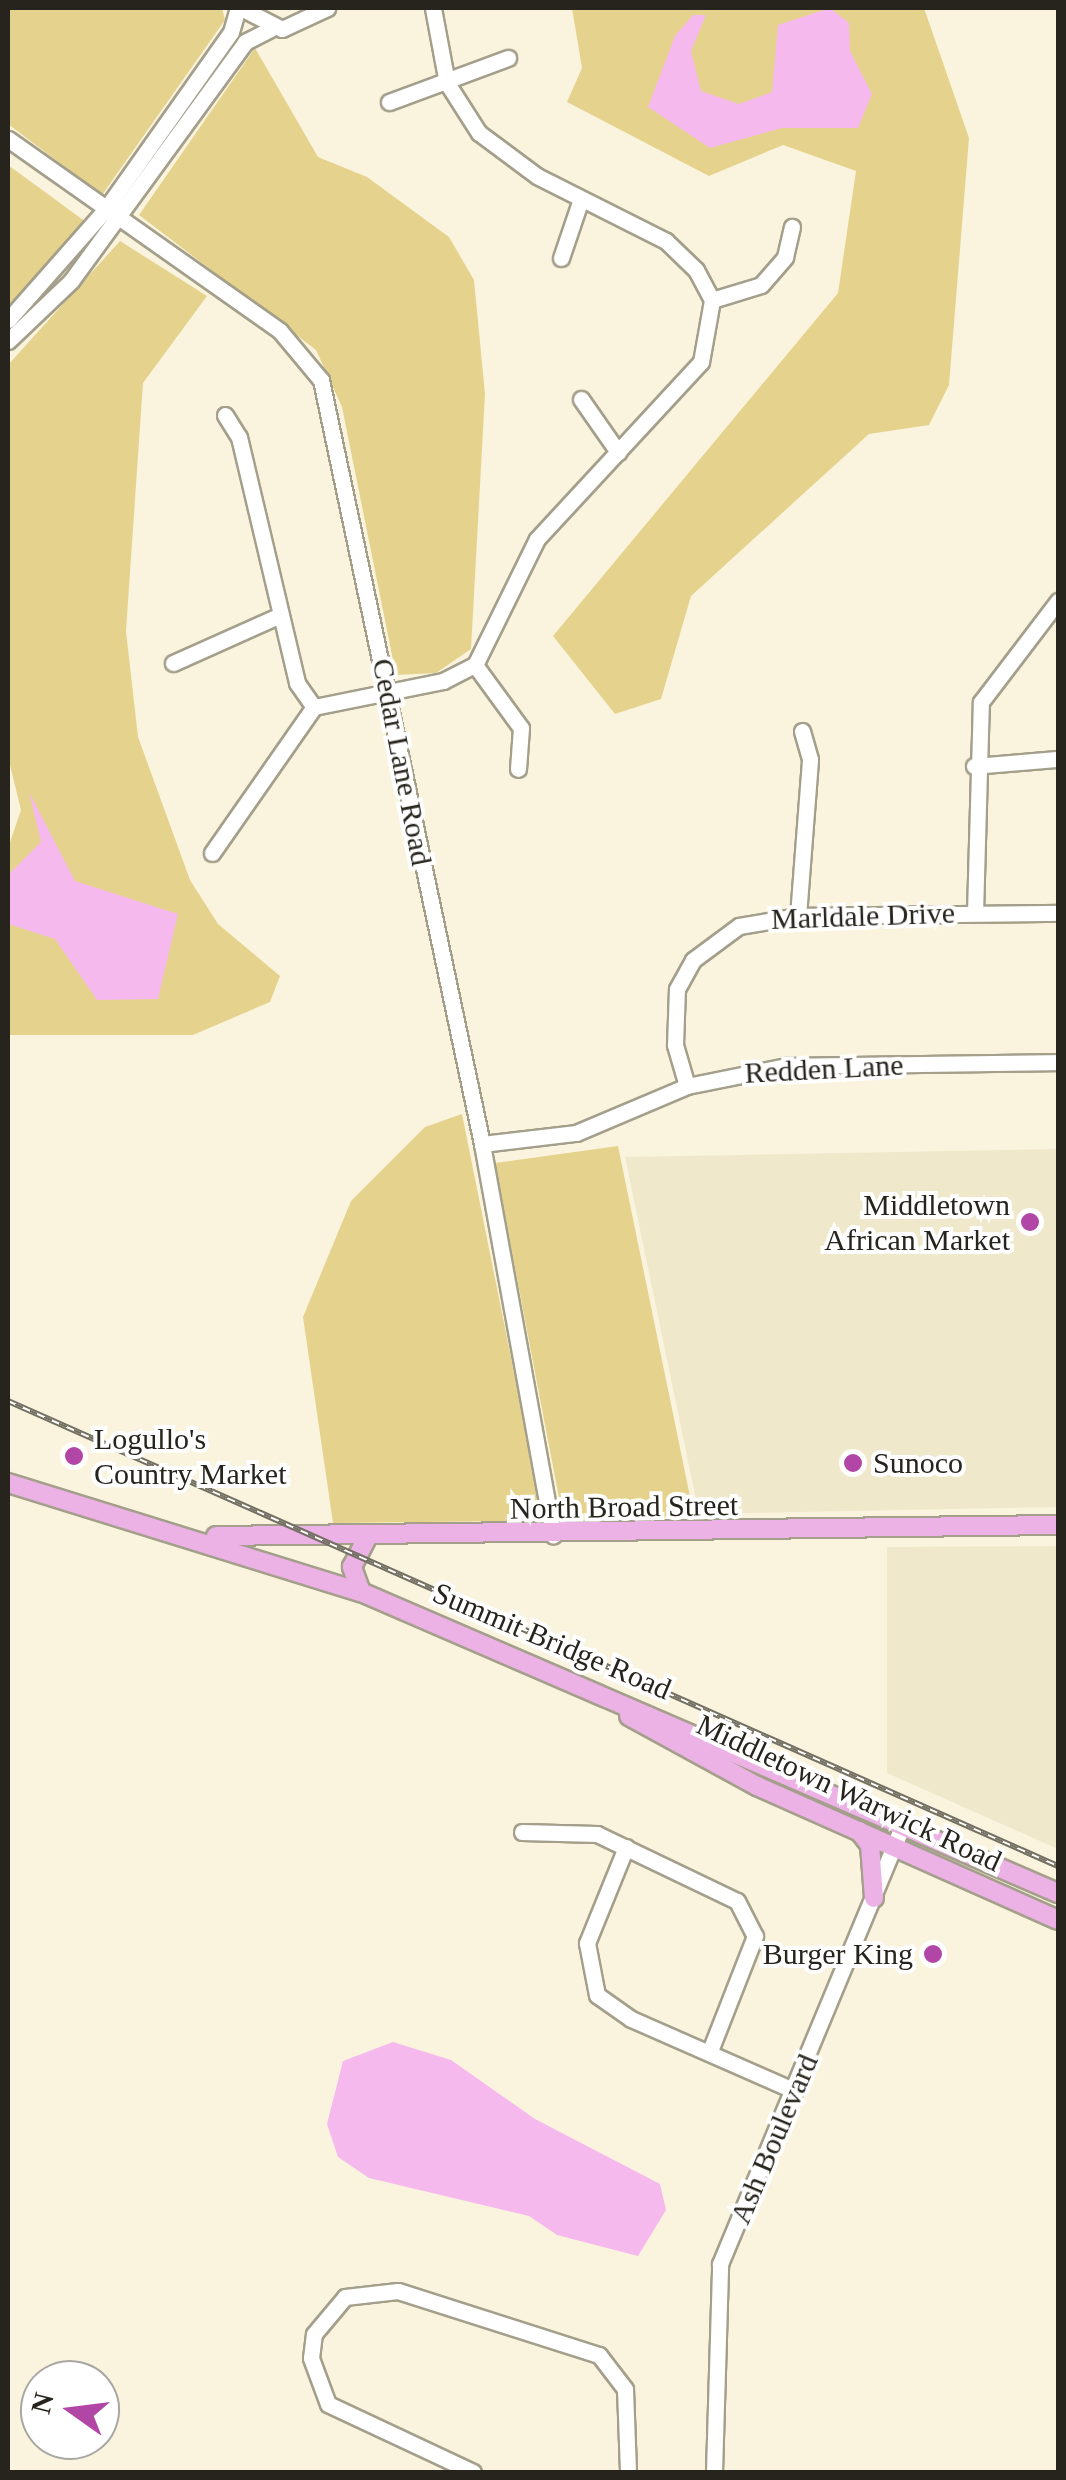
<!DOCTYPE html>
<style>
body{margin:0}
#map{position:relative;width:1066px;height:2480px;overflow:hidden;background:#faf4de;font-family:Georgia,serif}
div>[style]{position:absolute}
.built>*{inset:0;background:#f0e8cb}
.green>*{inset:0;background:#e5d38d}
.water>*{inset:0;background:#f6b9ed}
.roads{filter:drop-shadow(2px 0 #a49f8b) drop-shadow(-2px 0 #a49f8b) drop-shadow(0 2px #a49f8b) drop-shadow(0 -2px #a49f8b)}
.minor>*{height:15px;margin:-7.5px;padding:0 7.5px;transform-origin:7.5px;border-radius:7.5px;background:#fff}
.major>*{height:18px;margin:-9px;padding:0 9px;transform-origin:9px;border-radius:9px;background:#ecb2e6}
.rail>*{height:6px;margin-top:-3px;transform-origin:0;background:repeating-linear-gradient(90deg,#fff 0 8px,#737063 0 16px);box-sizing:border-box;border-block:2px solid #737063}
.dots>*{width:28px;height:28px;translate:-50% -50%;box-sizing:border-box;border:5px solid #fff;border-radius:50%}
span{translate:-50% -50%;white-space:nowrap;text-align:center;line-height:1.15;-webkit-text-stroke:8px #fff;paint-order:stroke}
.street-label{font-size:30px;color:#26241c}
.poi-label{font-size:30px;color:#26241c}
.right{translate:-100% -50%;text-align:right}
.left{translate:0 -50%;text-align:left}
.frame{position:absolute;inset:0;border:10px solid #26241c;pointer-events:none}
.north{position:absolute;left:20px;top:2360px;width:100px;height:100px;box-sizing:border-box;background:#fff;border:2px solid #a8a7a4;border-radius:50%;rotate:284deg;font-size:28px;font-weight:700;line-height:40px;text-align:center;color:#26241c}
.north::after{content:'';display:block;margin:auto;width:35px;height:45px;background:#b146a7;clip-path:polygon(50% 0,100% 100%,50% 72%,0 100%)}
</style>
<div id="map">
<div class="built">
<div style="clip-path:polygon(1058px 1149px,1058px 1507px,699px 1514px,625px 1157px)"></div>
<div style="clip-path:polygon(1058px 1546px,1058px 1849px,887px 1773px,887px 1547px)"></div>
</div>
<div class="green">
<div style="clip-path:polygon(8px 8px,222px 8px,225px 20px,102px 195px,8px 124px)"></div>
<div style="clip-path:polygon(572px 8px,924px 8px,969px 138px,949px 385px,929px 425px,869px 434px,691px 596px,661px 699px,615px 714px,553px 636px,838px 293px,856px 171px,783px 145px,709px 176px,567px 102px,582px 68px)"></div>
<div style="clip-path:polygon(255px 48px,318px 157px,367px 177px,449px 237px,474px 280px,485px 394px,471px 649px,436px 673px,396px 675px,342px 407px,316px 350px,139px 215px)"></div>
<div style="clip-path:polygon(8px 165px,86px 222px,8px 308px)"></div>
<div style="clip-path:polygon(120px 241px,207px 296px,143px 383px,126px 631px,138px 737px,190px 880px,218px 924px,280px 976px,270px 1002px,193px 1035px,8px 1035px,8px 848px,21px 810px,8px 757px,8px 365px)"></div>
<div style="clip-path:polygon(462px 1114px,539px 1497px,519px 1521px,333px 1523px,303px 1317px,351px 1201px,425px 1127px)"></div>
<div style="clip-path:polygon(618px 1146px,694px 1516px,578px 1521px,559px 1498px,495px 1163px)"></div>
</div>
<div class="water">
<div style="clip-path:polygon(830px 8px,849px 23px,850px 51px,872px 94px,858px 128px,782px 128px,710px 148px,648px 107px,675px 36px,693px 15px,706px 15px,691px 51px,701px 91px,739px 104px,772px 92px,778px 25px)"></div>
<div style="clip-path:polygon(29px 792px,75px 881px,178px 914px,158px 999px,97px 1000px,55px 939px,8px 924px,8px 875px,41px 842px)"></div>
<div style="clip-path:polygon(393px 2042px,451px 2060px,535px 2119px,660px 2184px,666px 2210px,638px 2256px,557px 2235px,529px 2216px,369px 2178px,338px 2157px,327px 2124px,343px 2061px)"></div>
</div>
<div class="roads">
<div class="minor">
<div style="left:241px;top:8px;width:46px;rotate:27.1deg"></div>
<div style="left:282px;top:29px;width:50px;rotate:-25deg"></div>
<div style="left:389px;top:102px;width:127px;rotate:-20.3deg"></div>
<div style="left:8px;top:139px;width:333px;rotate:35.2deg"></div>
<div style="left:280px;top:331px;width:64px;rotate:50.1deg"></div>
<div style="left:321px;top:380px;width:781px;rotate:78.1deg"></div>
<div style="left:482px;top:1144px;width:398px;rotate:79.7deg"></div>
<div style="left:561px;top:258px;width:62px;rotate:-71.3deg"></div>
<div style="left:712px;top:300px;width:51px;rotate:-17deg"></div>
<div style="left:761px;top:285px;width:37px;rotate:-49deg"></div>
<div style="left:785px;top:257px;width:31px;rotate:-77deg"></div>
<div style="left:8px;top:320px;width:147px;rotate:-48.6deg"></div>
<div style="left:105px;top:210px;width:218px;rotate:-54.7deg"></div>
<div style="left:231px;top:32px;width:25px;rotate:-74deg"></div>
<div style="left:8px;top:341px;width:87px;rotate:-43.6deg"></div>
<div style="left:71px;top:281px;width:296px;rotate:-53.9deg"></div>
<div style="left:245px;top:42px;width:30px;rotate:-27deg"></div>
<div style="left:581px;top:399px;width:65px;rotate:55.1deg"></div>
<div style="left:225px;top:415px;width:26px;rotate:58deg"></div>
<div style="left:239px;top:437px;width:253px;rotate:76.7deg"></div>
<div style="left:297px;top:683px;width:29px;rotate:55deg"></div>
<div style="left:314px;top:707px;width:132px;rotate:-11.4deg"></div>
<div style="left:443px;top:681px;width:36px;rotate:-27deg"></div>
<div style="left:475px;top:665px;width:140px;rotate:-63.8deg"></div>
<div style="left:537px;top:539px;width:241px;rotate:-47.2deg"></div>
<div style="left:701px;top:362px;width:63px;rotate:-79.9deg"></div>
<div style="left:712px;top:300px;width:34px;rotate:-118deg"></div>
<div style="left:696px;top:270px;width:42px;rotate:-136deg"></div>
<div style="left:666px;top:241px;width:144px;rotate:-153.3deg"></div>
<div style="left:537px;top:176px;width:72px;rotate:-143.4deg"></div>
<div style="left:479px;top:133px;width:59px;rotate:-122.6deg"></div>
<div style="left:447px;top:83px;width:76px;rotate:-100.6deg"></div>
<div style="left:173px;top:663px;width:115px;rotate:-24.1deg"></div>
<div style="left:475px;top:665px;width:78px;rotate:53.9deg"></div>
<div style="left:521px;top:728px;width:41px;rotate:94.2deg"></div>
<div style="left:974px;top:766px;width:84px;rotate:-4.8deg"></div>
<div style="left:212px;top:853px;width:178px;rotate:-55.1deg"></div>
<div style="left:975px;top:913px;width:211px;rotate:-88.4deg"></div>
<div style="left:981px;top:702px;width:127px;rotate:-52.7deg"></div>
<div style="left:798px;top:916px;width:157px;rotate:-85.6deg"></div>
<div style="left:810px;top:759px;width:29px;rotate:-106deg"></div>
<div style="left:687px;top:1086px;width:43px;rotate:-106.3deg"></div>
<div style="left:675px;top:1045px;width:56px;rotate:-88deg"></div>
<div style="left:677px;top:989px;width:33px;rotate:-61deg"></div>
<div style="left:693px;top:960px;width:57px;rotate:-36.5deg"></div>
<div style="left:739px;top:926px;width:60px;rotate:-9.6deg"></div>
<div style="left:798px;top:916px;width:260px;rotate:-0.7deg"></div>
<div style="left:482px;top:1144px;width:95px;rotate:-6.7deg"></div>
<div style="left:576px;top:1133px;width:121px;rotate:-22.9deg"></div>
<div style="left:687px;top:1086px;width:101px;rotate:-11.4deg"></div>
<div style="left:786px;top:1066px;width:272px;rotate:-0.8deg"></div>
<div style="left:522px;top:1832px;width:75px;rotate:1.5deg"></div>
<div style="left:597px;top:1834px;width:155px;rotate:25.6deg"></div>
<div style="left:737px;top:1901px;width:39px;rotate:63deg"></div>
<div style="left:755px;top:1936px;width:123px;rotate:111.4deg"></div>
<div style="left:626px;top:1847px;width:104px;rotate:112.1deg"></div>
<div style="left:587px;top:1943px;width:53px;rotate:79.1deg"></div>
<div style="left:597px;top:1995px;width:42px;rotate:35.2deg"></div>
<div style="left:631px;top:2019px;width:179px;rotate:23.7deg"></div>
<div style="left:473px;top:2472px;width:160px;rotate:-154.9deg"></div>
<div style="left:328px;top:2404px;width:49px;rotate:-110.3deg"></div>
<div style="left:311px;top:2358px;width:24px;rotate:-83deg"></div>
<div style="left:314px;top:2334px;width:48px;rotate:-50deg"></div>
<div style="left:345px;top:2297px;width:53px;rotate:-6.5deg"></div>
<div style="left:398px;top:2291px;width:211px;rotate:17.7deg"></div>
<div style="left:599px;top:2355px;width:43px;rotate:52.6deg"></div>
<div style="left:625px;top:2389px;width:83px;rotate:87.9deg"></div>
<div style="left:714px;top:2472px;width:208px;rotate:-88.3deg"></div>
<div style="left:720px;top:2264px;width:480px;rotate:-67.4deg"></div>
</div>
<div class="major">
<div style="left:8px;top:1483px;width:369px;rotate:17.2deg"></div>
<div style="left:361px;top:1592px;width:759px;rotate:23.36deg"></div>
<div style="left:216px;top:1536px;width:842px;rotate:-0.75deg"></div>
<div style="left:361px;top:1592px;width:27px;rotate:-110deg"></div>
<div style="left:352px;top:1567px;width:31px;rotate:-63deg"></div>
<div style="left:629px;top:1716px;width:146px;rotate:28.7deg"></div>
<div style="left:757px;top:1786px;width:329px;rotate:24deg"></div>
<div style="left:859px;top:1831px;width:18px;rotate:52deg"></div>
<div style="left:870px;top:1845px;width:53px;rotate:85.7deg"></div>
</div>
</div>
<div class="rail">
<div style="left:8px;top:1401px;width:1148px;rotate:23.89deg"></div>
</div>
<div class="dots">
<div style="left:1030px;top:1222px;background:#b146a7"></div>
<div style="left:74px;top:1456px;background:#b146a7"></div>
<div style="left:853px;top:1463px;background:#b146a7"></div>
<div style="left:933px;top:1954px;background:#b146a7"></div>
</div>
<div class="street-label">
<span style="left:402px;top:762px;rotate:79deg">Cedar Lane Road</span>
<span style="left:863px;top:916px;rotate:-2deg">Marldale Drive</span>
<span style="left:824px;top:1069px;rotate:-3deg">Redden Lane</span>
<span style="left:624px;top:1507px;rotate:-1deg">North Broad Street</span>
<span style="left:552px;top:1641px;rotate:23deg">Summit Bridge Road</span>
<span style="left:849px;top:1793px;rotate:25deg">Middletown Warwick Road</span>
<span style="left:774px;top:2139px;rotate:-67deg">Ash Boulevard</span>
</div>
<div class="poi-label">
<span class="right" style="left:1010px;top:1222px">Middletown<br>African Market</span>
<span class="left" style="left:94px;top:1456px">Logullo's<br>Country Market</span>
<span class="left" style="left:873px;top:1463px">Sunoco</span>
<span class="right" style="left:913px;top:1954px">Burger King</span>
</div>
<div class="frame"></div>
<div class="north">N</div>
</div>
